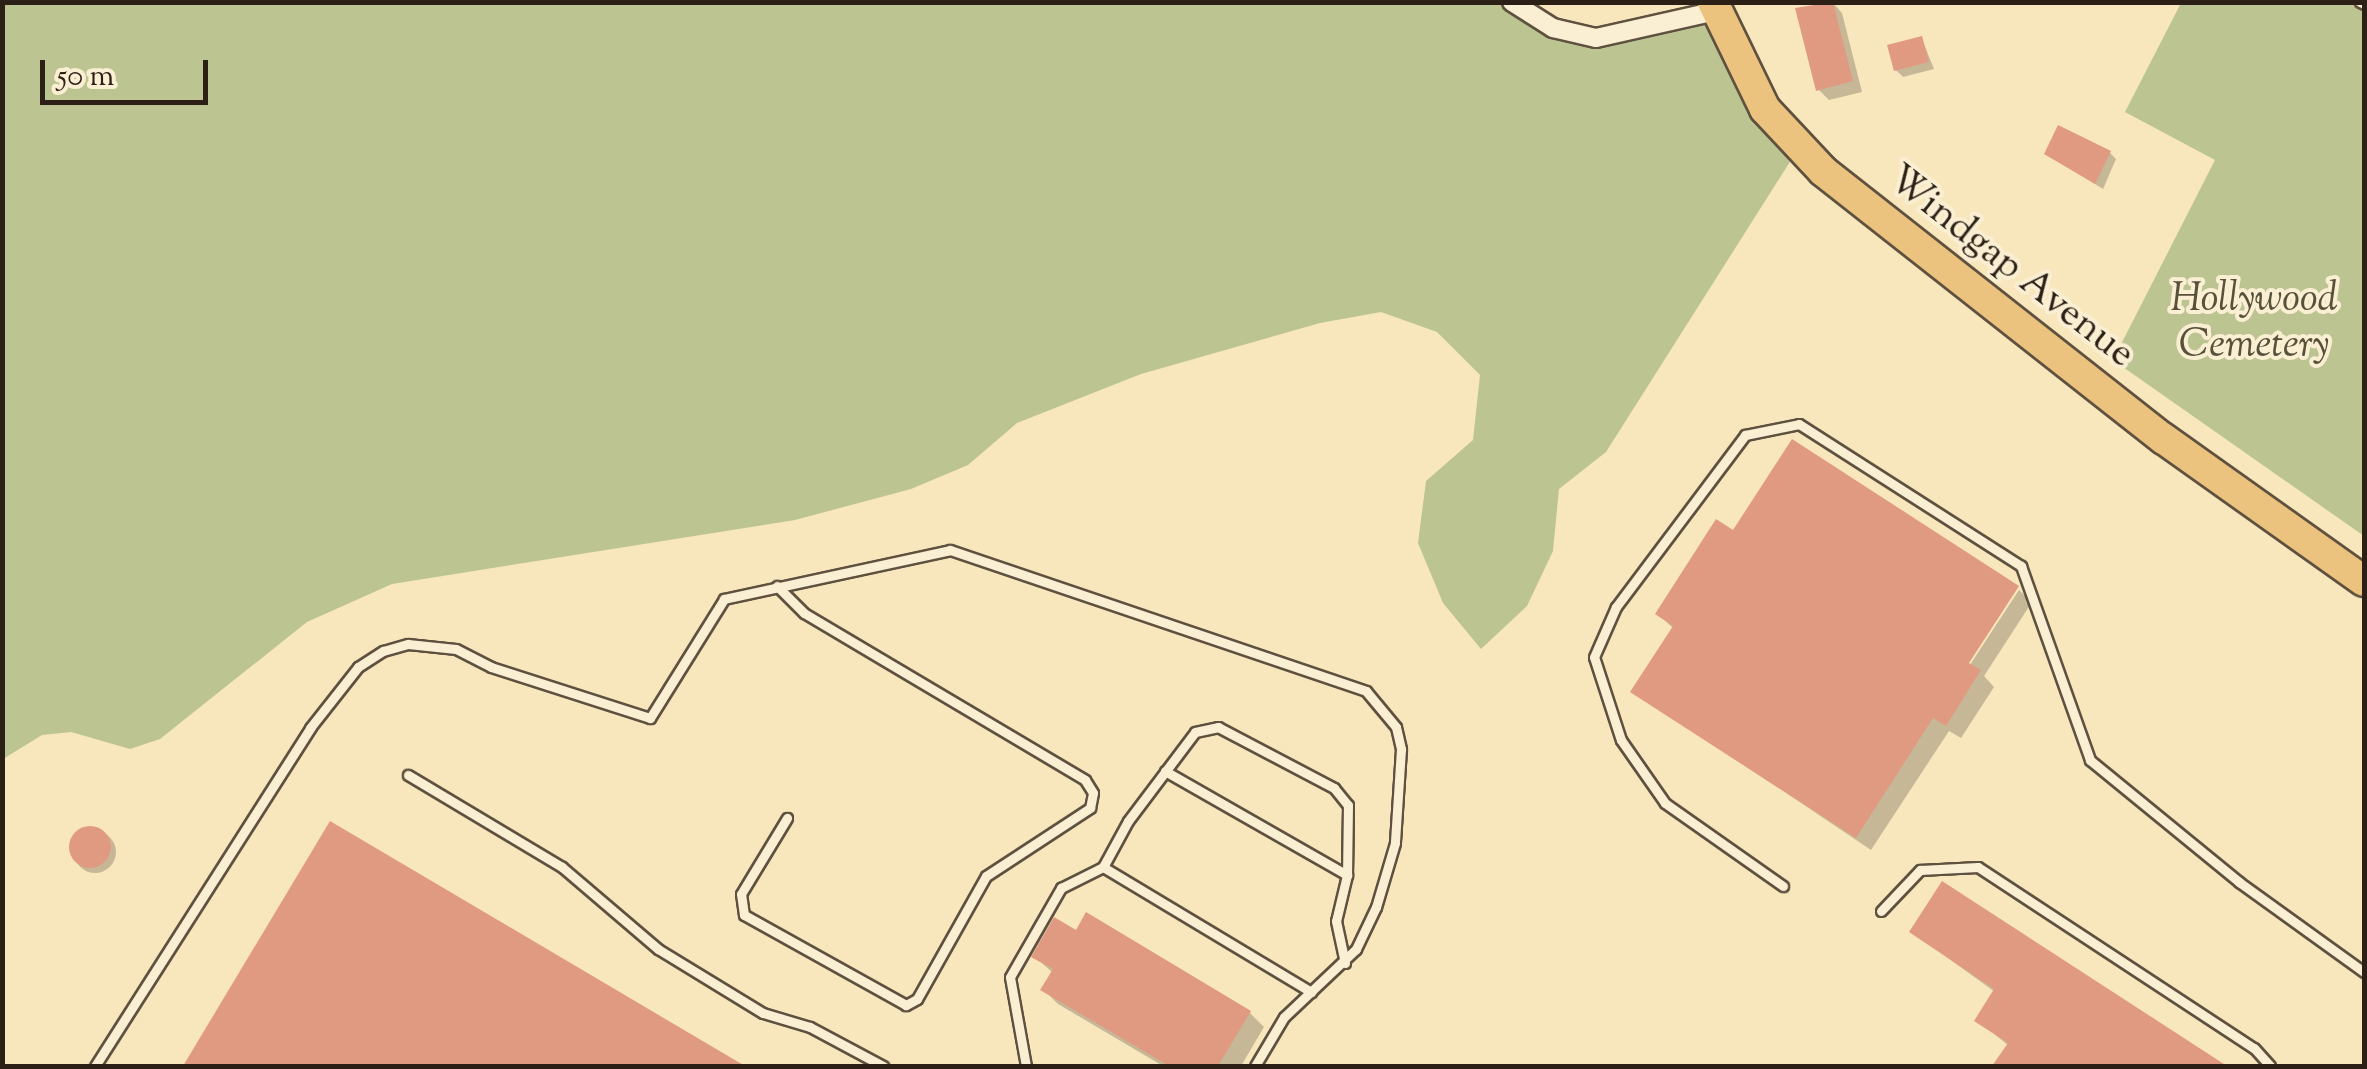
<!DOCTYPE html>
<style>
body{margin:0}
#map{position:relative;width:2367px;height:1069px;overflow:hidden;background:#f8e6bc;font-family:"Sorts Mill Goudy",serif}
div>[style]{position:absolute}
.green>*{inset:0;background:#bcc592}
.shadow>*{inset:0;background:#0003}
.round{border-radius:50%}
.building>*{inset:0;background:#e19a82}
.roads{filter:drop-shadow(2px 0 #5f513f) drop-shadow(-2px 0 #5f513f) drop-shadow(0 2px #5f513f) drop-shadow(0 -2px #5f513f)}
.lane>*{height:9px;margin:-4.5px;padding:0 4.5px;transform-origin:4.5px;border-radius:4.5px;background:#faefd3}
.street>*{height:18px;margin:-9px;padding:0 9px;transform-origin:9px;border-radius:9px;background:#faefd3}
.primary>*{height:30px;margin:-15px;padding:0 15px;transform-origin:15px;border-radius:15px;background:#ecc37e}
span{translate:-50% -50%;white-space:nowrap;text-align:center;line-height:1.15;-webkit-text-stroke:8px #faefd3;paint-order:stroke}
.street-label{font-size:40px;color:#2c1f15}
.park-label{font-size:40px;color:#57513a;font-style:italic}
.frame{position:absolute;inset:0;border:5px solid #2c1f15;pointer-events:none}
.scale{position:absolute;left:40px;top:60px;width:168px;height:45px;box-sizing:border-box;border:5px solid #2c1f15;border-top:0;padding-left:12px;font-size:30px;line-height:35px;white-space:nowrap;color:#2c1f15;-webkit-text-stroke:8px #faefd3;paint-order:stroke}
</style>
<div id="map">
<div class="green">
<div style="clip-path:polygon(3px 3px,1499px 3px,1546px 32px,1596px 45px,1711px 21px,1793px 157px,1606px 452px,1559px 489px,1553px 551px,1527px 606px,1481px 649px,1443px 603px,1418px 543px,1426px 481px,1473px 440px,1480px 375px,1437px 332px,1381px 312px,1320px 323px,1141px 374px,1017px 423px,968px 465px,911px 489px,795px 520px,392px 584px,307px 622px,160px 739px,130px 749px,71px 732px,42px 735px,3px 759px)"></div>
<div style="clip-path:polygon(2181px 3px,2364px 3px,2364px 536px,2113px 360px,2215px 160px,2125px 112px)"></div>
</div>
<div class="shadow">
<div style="clip-path:polygon(1832px 2px,1842px 13px,1862px 92px,1829px 100px,1818px 89px,1798px 10px)"></div>
<div style="clip-path:polygon(1922px 39px,1934px 69px,1903px 77px,1896px 70px)"></div>
<div style="clip-path:polygon(2110px 153px,2116px 159px,2103px 189px,2047px 154px)"></div>
<div style="clip-path:polygon(2019px 590px,2032px 602px,1984px 676px,1994px 687px,1961px 738px,1949px 731px,1871px 850px,1634px 691px,1674px 629px,1658px 614px,1964px 674px)"></div>
<div style="clip-path:polygon(331px 824px,741px 1066px,186px 1066px)"></div>
<div class="round" style="left:74px;top:831px;width:42px;height:42px"></div>
<div style="clip-path:polygon(1942px 885px,2223px 1066px,2001px 1066px,2009px 1046px,1977px 1020px,1995px 992px,1912px 932px)"></div>
<div style="clip-path:polygon(1076px 934px,1250px 1013px,1264px 1027px,1241px 1066px,1163px 1066px,1058px 1004px,1044px 990px,1053px 973px,1034px 956px)"></div>
</div>
<div class="building">
<div style="clip-path:polygon(1833px 2px,1853px 81px,1816px 91px,1795px 8px)"></div>
<div style="clip-path:polygon(1922px 36px,1929px 62px,1894px 71px,1887px 45px)"></div>
<div style="clip-path:polygon(2058px 125px,2111px 151px,2095px 184px,2044px 154px)"></div>
<div style="clip-path:polygon(1792px 439px,2019px 586px,1969px 663px,1981px 670px,1946px 726px,1933px 718px,1856px 838px,1630px 692px,1673px 626px,1655px 614px,1716px 519px,1733px 530px)"></div>
<div style="clip-path:polygon(330px 821px,745px 1066px,183px 1066px)"></div>
<div class="round" style="left:69px;top:826px;width:42px;height:42px"></div>
<div style="clip-path:polygon(1942px 881px,2227px 1066px,1992px 1066px,2008px 1043px,1974px 1021px,1994px 989px,1909px 932px)"></div>
<div style="clip-path:polygon(1086px 912px,1251px 1011px,1218px 1066px,1169px 1066px,1040px 990px,1053px 969px,1031px 957px,1054px 917px,1076px 930px)"></div>
</div>
<div class="roads">
<div class="lane">
<div style="left:2360px;top:2px;width:4px;rotate:27deg"></div>
<div style="left:777px;top:586px;width:38px;rotate:45deg"></div>
<div style="left:804px;top:613px;width:327px;rotate:30.7deg"></div>
<div style="left:1085px;top:780px;width:15px;rotate:58deg"></div>
<div style="left:1093px;top:793px;width:15px;rotate:101deg"></div>
<div style="left:1090px;top:808px;width:124px;rotate:146.8deg"></div>
<div style="left:986px;top:876px;width:141px;rotate:119.3deg"></div>
<div style="left:917px;top:999px;width:13px;rotate:151deg"></div>
<div style="left:906px;top:1005px;width:185px;rotate:-150.9deg"></div>
<div style="left:744px;top:915px;width:21px;rotate:-98deg"></div>
<div style="left:741px;top:894px;width:89px;rotate:-58.8deg"></div>
<div style="left:1165px;top:771px;width:210px;rotate:29.7deg"></div>
<div style="left:408px;top:775px;width:179px;rotate:30.9deg"></div>
<div style="left:562px;top:867px;width:126px;rotate:40.5deg"></div>
<div style="left:658px;top:949px;width:123px;rotate:31.4deg"></div>
<div style="left:763px;top:1013px;width:49px;rotate:16.6deg"></div>
<div style="left:810px;top:1027px;width:83px;rotate:28.1deg"></div>
<div style="left:1103px;top:867px;width:52px;rotate:-61.5deg"></div>
<div style="left:1128px;top:821px;width:111px;rotate:-53deg"></div>
<div style="left:1195px;top:732px;width:24px;rotate:-12deg"></div>
<div style="left:1218px;top:727px;width:131px;rotate:27.7deg"></div>
<div style="left:1334px;top:788px;width:22px;rotate:51deg"></div>
<div style="left:1348px;top:805px;width:70px;rotate:90.8deg"></div>
<div style="left:1347px;top:875px;width:47px;rotate:103.4deg"></div>
<div style="left:1336px;top:921px;width:43px;rotate:77.9deg"></div>
<div style="left:1783px;top:886px;width:144px;rotate:-144.9deg"></div>
<div style="left:1665px;top:803px;width:77px;rotate:-124.9deg"></div>
<div style="left:1621px;top:740px;width:87px;rotate:-108deg"></div>
<div style="left:1594px;top:657px;width:55px;rotate:-66.3deg"></div>
<div style="left:1616px;top:607px;width:215px;rotate:-53.1deg"></div>
<div style="left:1745px;top:435px;width:55px;rotate:-11.5deg"></div>
<div style="left:1799px;top:424px;width:264px;rotate:32.6deg"></div>
<div style="left:2021px;top:566px;width:206px;rotate:70.4deg"></div>
<div style="left:2090px;top:760px;width:193px;rotate:39.3deg"></div>
<div style="left:2239px;top:882px;width:154px;rotate:35.8deg"></div>
<div style="left:1881px;top:911px;width:57px;rotate:-46.4deg"></div>
<div style="left:1920px;top:870px;width:58px;rotate:-3deg"></div>
<div style="left:1978px;top:867px;width:330px;rotate:33.3deg"></div>
<div style="left:2254px;top:1048px;width:24px;rotate:48deg"></div>
<div style="left:95px;top:1066px;width:401px;rotate:-57.5deg"></div>
<div style="left:310px;top:728px;width:78px;rotate:-51.8deg"></div>
<div style="left:358px;top:667px;width:30px;rotate:-33deg"></div>
<div style="left:383px;top:651px;width:26px;rotate:-16deg"></div>
<div style="left:408px;top:644px;width:48px;rotate:5.9deg"></div>
<div style="left:456px;top:649px;width:39px;rotate:27deg"></div>
<div style="left:491px;top:667px;width:167px;rotate:17.8deg"></div>
<div style="left:650px;top:718px;width:140px;rotate:-58.1deg"></div>
<div style="left:724px;top:599px;width:231px;rotate:-12.2deg"></div>
<div style="left:950px;top:550px;width:439px;rotate:18.7deg"></div>
<div style="left:1366px;top:691px;width:47px;rotate:50.2deg"></div>
<div style="left:1396px;top:727px;width:23px;rotate:77deg"></div>
<div style="left:1401px;top:749px;width:94px;rotate:93.7deg"></div>
<div style="left:1395px;top:843px;width:67px;rotate:106.5deg"></div>
<div style="left:1376px;top:907px;width:47px;rotate:115.5deg"></div>
<div style="left:1356px;top:949px;width:99px;rotate:136.6deg"></div>
<div style="left:1284px;top:1017px;width:57px;rotate:120.6deg"></div>
<div style="left:1026px;top:1066px;width:90px;rotate:-100.2deg"></div>
<div style="left:1010px;top:977px;width:103px;rotate:-60.2deg"></div>
<div style="left:1061px;top:888px;width:47px;rotate:-26.6deg"></div>
<div style="left:1103px;top:867px;width:243px;rotate:31deg"></div>
</div>
<div class="street">
<div style="left:1512px;top:2px;width:49px;rotate:32.4deg"></div>
<div style="left:1553px;top:28px;width:44px;rotate:13.1deg"></div>
<div style="left:1596px;top:38px;width:123px;rotate:-12.7deg"></div>
</div>
<div class="primary">
<div style="left:1713px;top:2px;width:119px;rotate:64.1deg"></div>
<div style="left:1765px;top:109px;width:85px;rotate:46.9deg"></div>
<div style="left:1823px;top:171px;width:434px;rotate:38.2deg"></div>
<div style="left:2164px;top:439px;width:245px;rotate:35.4deg"></div>
</div>
</div>
<div class="street-label">
<span style="left:2010px;top:268px;rotate:38deg">Windgap Avenue</span>
</div>
<div class="park-label">
<span style="left:2254px;top:324px">Hollywood<br>Cemetery</span>
</div>
<div class="frame"></div>
<div class="scale">50 m</div>
</div>
